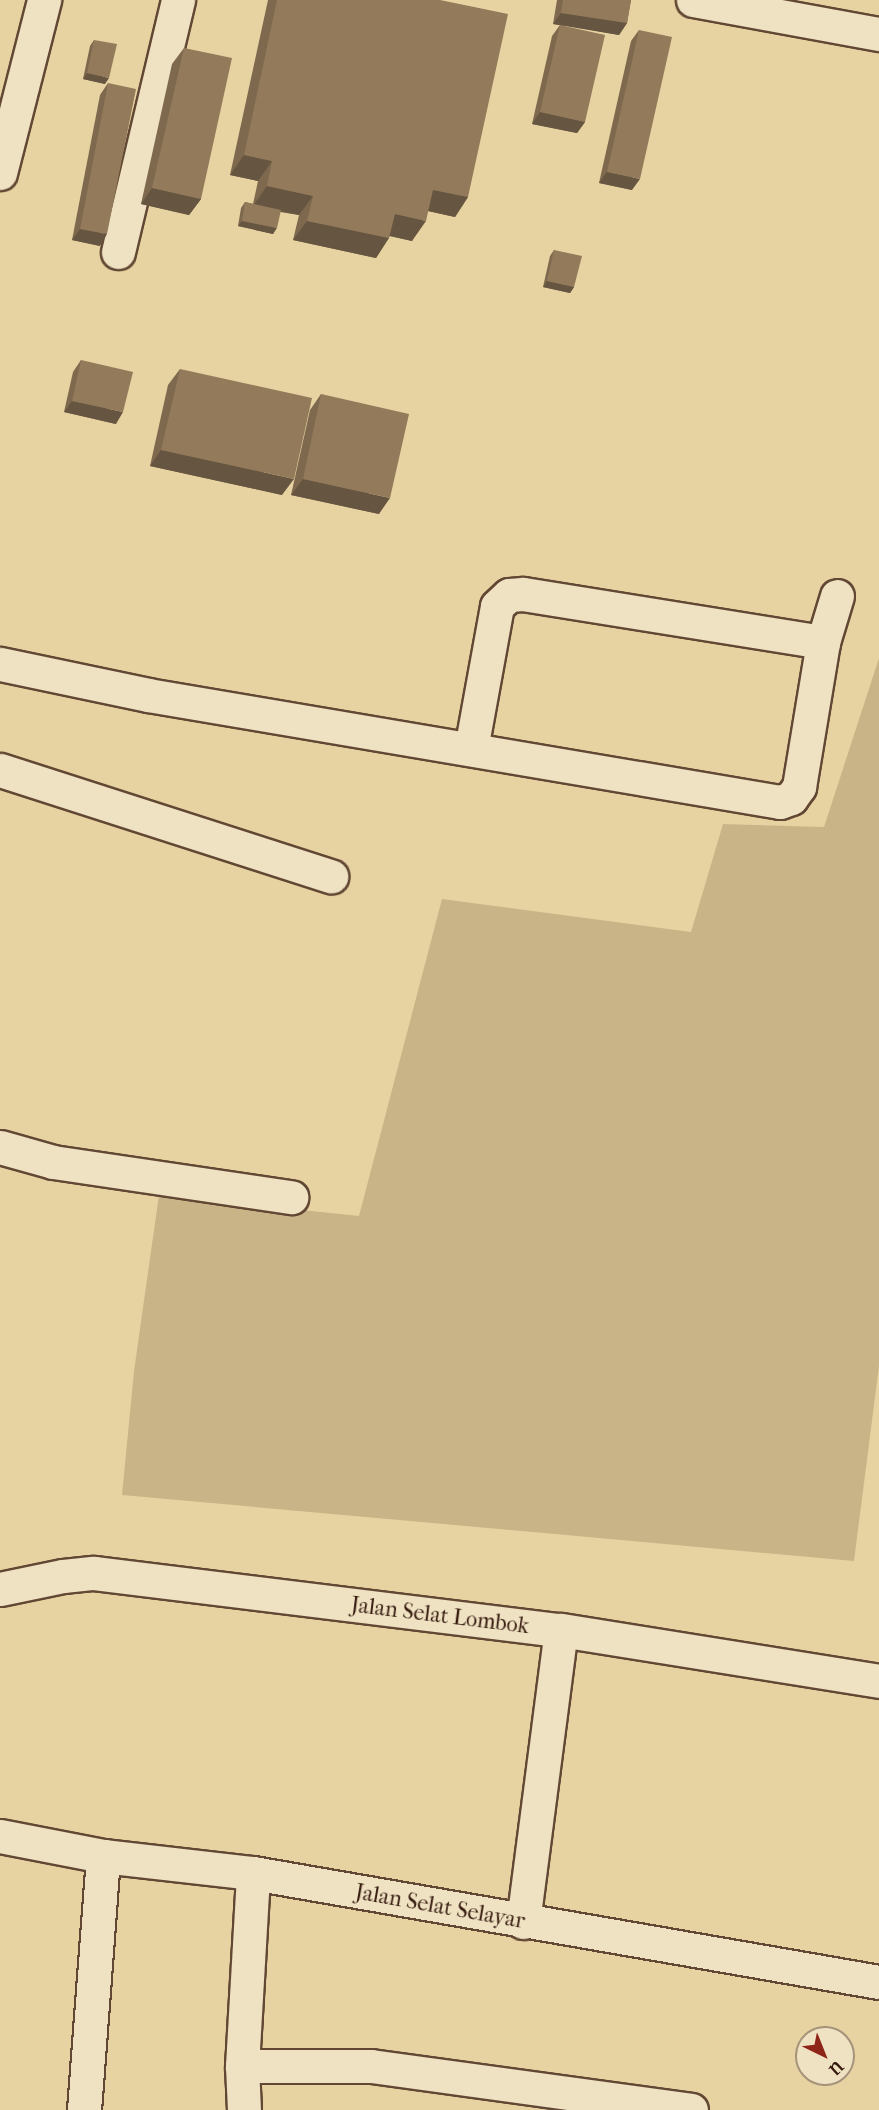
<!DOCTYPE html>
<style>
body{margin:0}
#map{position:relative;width:879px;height:2110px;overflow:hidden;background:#e7d3a1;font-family:"IM FELL French Canon",serif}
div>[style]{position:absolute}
.green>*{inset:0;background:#c9b488}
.roads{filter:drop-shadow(2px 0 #624834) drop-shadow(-2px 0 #624834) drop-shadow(0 2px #624834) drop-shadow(0 -2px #624834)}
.minor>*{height:33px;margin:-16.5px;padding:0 16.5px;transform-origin:16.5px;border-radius:16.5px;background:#efe2c2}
.wall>*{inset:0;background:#7e694e}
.shaded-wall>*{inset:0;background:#665540}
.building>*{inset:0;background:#927a5b}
span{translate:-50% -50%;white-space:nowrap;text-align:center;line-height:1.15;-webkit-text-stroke:4.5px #efe2c2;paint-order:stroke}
.street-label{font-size:22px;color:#361a0f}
.north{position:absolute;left:795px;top:2026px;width:60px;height:60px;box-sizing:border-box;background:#efe2c2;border:2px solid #a5927a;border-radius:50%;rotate:137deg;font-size:16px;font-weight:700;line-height:24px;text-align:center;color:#361a0f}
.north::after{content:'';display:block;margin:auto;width:21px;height:27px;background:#8f2418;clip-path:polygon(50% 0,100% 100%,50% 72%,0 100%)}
</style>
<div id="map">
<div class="green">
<div style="clip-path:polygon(879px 658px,879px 1366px,854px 1561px,122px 1495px,134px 1371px,159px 1195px,359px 1216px,442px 899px,691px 932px,723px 824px,824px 827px)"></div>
</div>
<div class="roads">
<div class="minor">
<div style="left:693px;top:0;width:189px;rotate:10.4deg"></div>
<div style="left:0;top:173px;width:179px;rotate:-75.7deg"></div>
<div style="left:118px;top:252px;width:259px;rotate:-76.6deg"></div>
<div style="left:0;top:664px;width:151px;rotate:11.8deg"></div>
<div style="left:148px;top:695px;width:641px;rotate:9.61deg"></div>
<div style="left:780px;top:802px;width:12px;rotate:-20deg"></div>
<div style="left:791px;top:798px;width:14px;rotate:-54deg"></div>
<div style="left:799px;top:787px;width:147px;rotate:-80.6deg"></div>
<div style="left:823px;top:642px;width:48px;rotate:-73.1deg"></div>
<div style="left:471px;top:749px;width:145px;rotate:-79.7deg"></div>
<div style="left:497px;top:606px;width:16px;rotate:-43deg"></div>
<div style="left:509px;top:595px;width:14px;rotate:-4deg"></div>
<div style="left:523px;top:594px;width:304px;rotate:9.1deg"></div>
<div style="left:0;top:770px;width:348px;rotate:17.8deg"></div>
<div style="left:0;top:1147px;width:55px;rotate:15.8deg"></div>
<div style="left:53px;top:1162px;width:241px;rotate:8.4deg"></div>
<div style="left:0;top:1589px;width:64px;rotate:-11.7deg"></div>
<div style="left:63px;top:1576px;width:31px;rotate:-6deg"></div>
<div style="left:94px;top:1573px;width:470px;rotate:7deg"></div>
<div style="left:561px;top:1630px;width:322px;rotate:9.1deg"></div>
<div style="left:0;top:1836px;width:105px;rotate:11deg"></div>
<div style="left:103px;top:1856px;width:151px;rotate:6.5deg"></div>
<div style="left:253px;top:1873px;width:635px;rotate:9.88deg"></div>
<div style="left:523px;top:1922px;width:294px;rotate:-82.6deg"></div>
<div style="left:242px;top:2066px;width:129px"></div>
<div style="left:371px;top:2066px;width:323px;rotate:7.8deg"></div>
<div style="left:84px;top:2110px;width:255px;rotate:-85.7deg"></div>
<div style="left:244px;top:2110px;width:44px;rotate:-92.6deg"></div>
<div style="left:242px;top:2066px;width:193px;rotate:-86.7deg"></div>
</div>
</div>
<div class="wall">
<div style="clip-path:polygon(268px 0,440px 0,468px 197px,455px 217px,428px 211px,412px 241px,390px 236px,376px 258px,293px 240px,299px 215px,280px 212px,273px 234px,238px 226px,241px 208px,245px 202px,253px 204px,258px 181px,230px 175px)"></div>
<div style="clip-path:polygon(557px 0,631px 0,627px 23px,619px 35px,563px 25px,585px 122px,577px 133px,532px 124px,552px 36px,560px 25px,553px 24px)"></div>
<div style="clip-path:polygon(639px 30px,632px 190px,599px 183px,631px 41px)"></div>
<div style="clip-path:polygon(94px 40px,105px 84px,83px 79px,90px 46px)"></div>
<div style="clip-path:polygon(184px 48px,201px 199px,189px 215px,141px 204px,172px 64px)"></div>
<div style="clip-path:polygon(108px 83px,100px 246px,72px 240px,100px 95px)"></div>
<div style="clip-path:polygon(554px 250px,574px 287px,570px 293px,543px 287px,550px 256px)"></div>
<div style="clip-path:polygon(81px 360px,116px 424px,64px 412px,73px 372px)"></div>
<div style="clip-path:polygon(180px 369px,282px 495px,150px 466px,168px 385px)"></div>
<div style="clip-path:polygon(321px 394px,379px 514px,291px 495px,310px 410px)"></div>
</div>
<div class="shaded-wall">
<div style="clip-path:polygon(561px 13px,627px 23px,619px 35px,553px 24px)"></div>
<div style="clip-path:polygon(87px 73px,109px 78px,105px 84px,83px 79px)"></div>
<div style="clip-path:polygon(540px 112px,585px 122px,577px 133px,532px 124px)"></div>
<div style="clip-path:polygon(244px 155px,272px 161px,258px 181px,230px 175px)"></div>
<div style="clip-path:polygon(607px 172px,640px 179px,632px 190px,599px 183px)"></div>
<div style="clip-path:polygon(267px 186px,313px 196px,299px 215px,253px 206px)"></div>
<div style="clip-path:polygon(152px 188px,201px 199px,189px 215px,141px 204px)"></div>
<div style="clip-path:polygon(433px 190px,468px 197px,455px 217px,419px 209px)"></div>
<div style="clip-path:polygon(395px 214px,426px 221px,412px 241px,381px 234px)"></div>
<div style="clip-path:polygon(242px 221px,277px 228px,273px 234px,238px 226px)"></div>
<div style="clip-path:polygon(307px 221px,389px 238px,376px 258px,293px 240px)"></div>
<div style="clip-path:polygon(80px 229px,107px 234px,100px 246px,72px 240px)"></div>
<div style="clip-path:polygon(547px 281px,574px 287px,570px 293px,543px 287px)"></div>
<div style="clip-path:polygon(72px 401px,123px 412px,116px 424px,64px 412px)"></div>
<div style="clip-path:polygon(161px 450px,294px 479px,282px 495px,150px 466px)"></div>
<div style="clip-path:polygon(303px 479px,390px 498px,379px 514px,291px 495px)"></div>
</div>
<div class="building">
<div style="clip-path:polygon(277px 0,440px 0,508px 14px,468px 197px,433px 190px,426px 221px,395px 214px,389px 238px,307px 221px,313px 196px,267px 186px,272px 161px,244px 155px)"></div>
<div style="clip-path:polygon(563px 0,631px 0,627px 23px,561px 13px)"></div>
<div style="clip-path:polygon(560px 25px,605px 35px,585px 122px,540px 112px)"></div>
<div style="clip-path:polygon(639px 30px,672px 37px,640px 179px,607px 172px)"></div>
<div style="clip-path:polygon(94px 40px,117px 44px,109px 78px,87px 73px)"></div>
<div style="clip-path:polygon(184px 48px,232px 58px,201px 199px,152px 188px)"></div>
<div style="clip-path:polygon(108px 83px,136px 89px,107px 234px,80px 229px)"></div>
<div style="clip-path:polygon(245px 202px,281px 210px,277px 228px,242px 221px)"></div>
<div style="clip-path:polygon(554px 250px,582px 256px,574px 287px,547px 281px)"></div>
<div style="clip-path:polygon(81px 360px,133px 372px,123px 412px,72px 401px)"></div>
<div style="clip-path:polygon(180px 369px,312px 398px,294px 479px,161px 450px)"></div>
<div style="clip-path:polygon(321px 394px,409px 414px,390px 498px,303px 479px)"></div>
</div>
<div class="street-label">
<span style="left:440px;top:1616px;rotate:7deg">Jalan Selat Lombok</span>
<span style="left:440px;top:1907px;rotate:10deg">Jalan Selat Selayar</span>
</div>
<div class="north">U</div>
</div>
